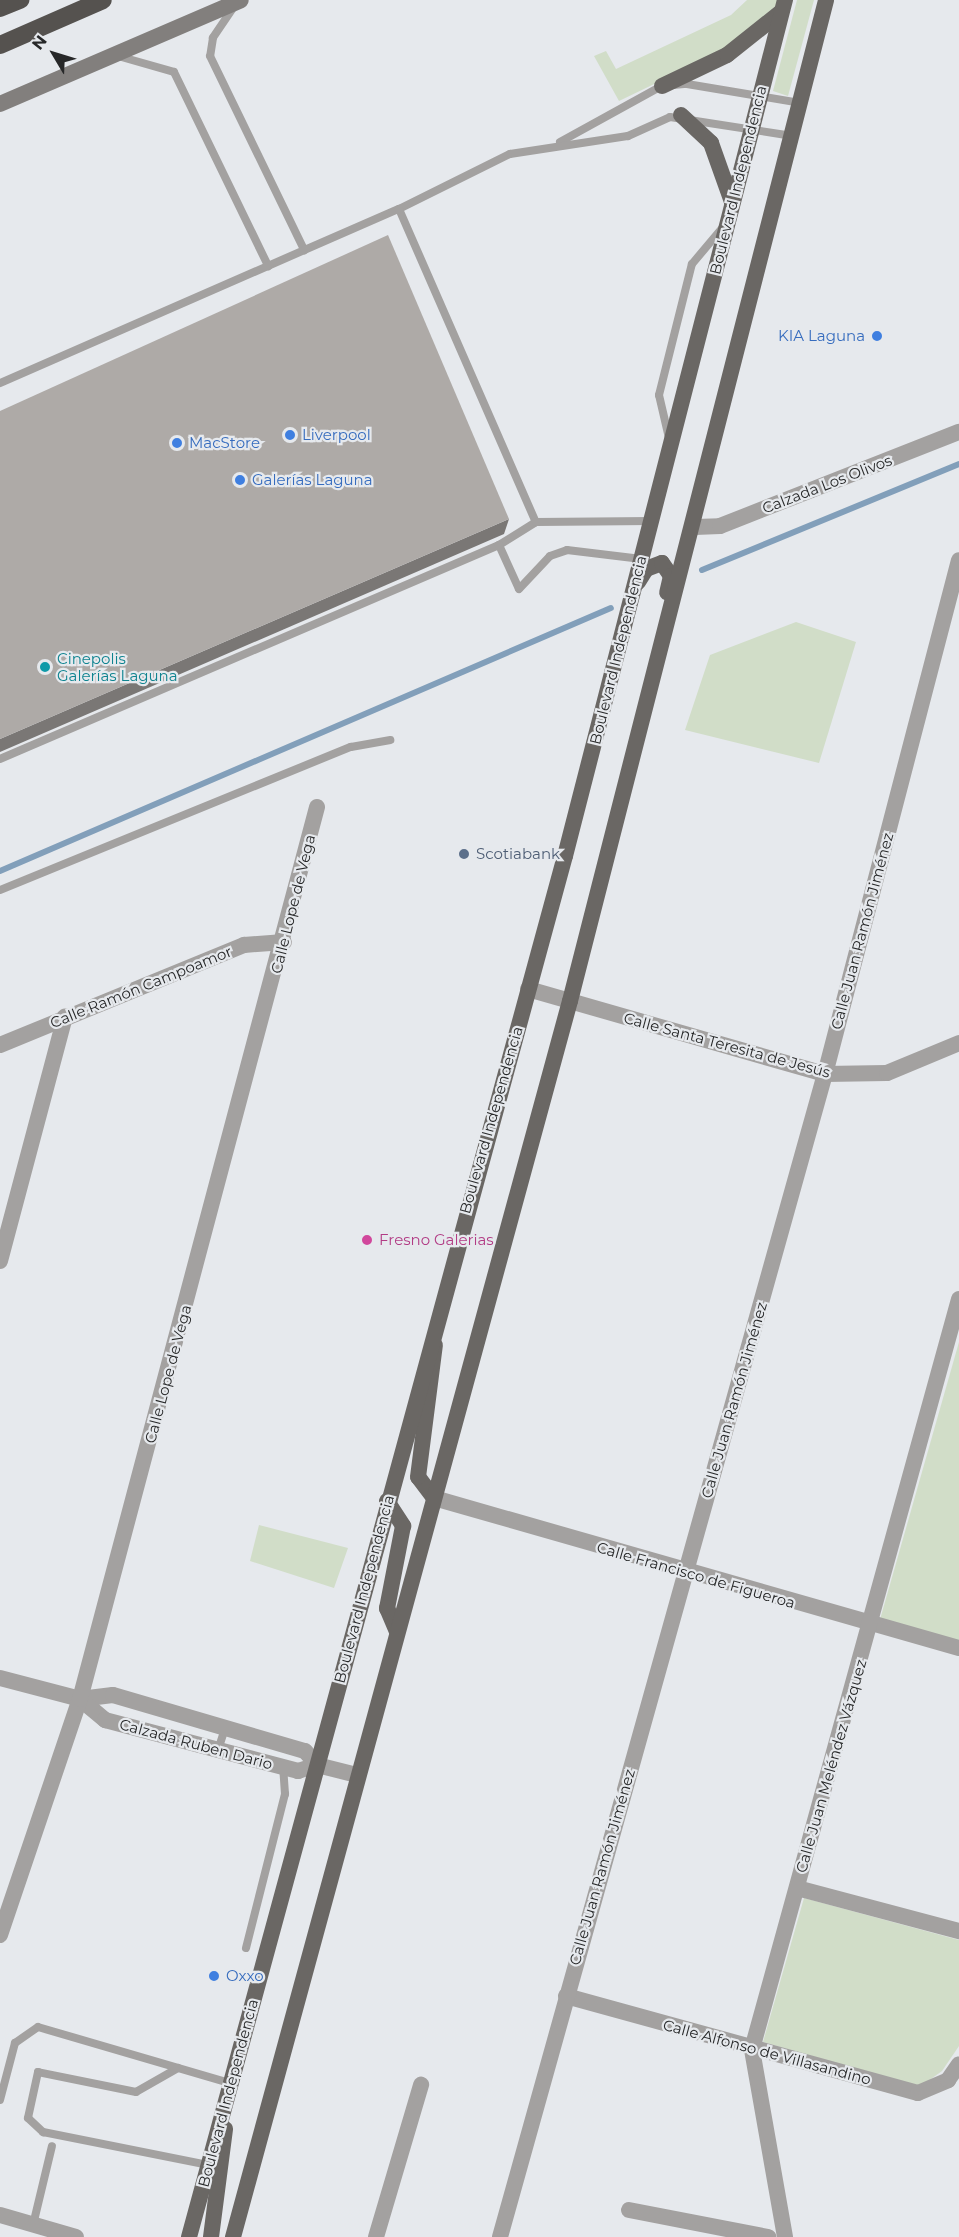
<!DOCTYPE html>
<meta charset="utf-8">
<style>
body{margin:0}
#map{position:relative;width:959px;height:2237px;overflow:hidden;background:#e6e9ed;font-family:Montserrat,sans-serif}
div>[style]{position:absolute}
.green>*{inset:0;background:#d1ddc8}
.stream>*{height:6px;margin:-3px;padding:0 3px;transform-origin:3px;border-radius:3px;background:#829fba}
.service>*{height:8px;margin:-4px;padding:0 4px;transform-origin:4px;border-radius:4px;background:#a3a1a0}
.minor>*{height:16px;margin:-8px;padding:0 8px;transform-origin:8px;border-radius:8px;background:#a3a1a0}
.tertiary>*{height:16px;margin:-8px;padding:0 8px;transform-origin:8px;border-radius:8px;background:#a3a1a0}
.secondary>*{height:16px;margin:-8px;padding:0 8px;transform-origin:8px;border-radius:8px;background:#827f7d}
.primary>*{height:16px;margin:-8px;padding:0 8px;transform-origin:8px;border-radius:8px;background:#6a6764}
.motorway>*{height:18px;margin:-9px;padding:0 9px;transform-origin:9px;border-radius:9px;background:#55524f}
.shaded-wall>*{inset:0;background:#7a7775}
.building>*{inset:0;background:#aeaaa7}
.dots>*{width:16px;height:16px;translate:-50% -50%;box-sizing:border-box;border:3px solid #e6e9ed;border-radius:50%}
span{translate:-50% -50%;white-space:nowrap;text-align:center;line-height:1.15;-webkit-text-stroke:4.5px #e6e9ed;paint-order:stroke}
.street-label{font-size:15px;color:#272829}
.shop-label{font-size:15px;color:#366cbe}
.right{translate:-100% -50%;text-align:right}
.left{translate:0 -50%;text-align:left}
.culture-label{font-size:15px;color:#0d838f}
.service-label{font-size:15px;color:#4e5e75}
.hotel-label{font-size:15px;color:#b23c85}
.north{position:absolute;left:24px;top:24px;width:60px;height:60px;-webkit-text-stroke:4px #e6e9ed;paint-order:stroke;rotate:308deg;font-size:16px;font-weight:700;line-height:24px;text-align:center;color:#272829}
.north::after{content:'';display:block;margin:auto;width:21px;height:27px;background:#272829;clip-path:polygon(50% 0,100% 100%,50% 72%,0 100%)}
</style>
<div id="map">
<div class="green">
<div style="clip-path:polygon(747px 0,782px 0,758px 34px,619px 101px,594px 56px,606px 51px,616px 69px,731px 15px)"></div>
<div style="clip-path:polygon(797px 0,814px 0,788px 96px,773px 91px)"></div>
<div style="clip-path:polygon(796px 622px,856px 642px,819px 763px,685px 730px,710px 655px)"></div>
<div style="clip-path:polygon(959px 1342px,959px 1642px,879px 1623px)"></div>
<div style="clip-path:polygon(259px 1525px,348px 1548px,334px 1588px,250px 1561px)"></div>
<div style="clip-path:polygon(804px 1898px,959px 1940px,959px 2046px,942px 2071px,920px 2087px,763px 2042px)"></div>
</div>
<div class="stream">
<div style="left:702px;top:570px;width:278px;rotate:-22.4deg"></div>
<div style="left:0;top:871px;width:665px;rotate:-23.29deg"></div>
</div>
<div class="service">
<div style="left:233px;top:8px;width:36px;rotate:124deg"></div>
<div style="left:213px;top:38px;width:18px;rotate:99deg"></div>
<div style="left:210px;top:56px;width:216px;rotate:64.1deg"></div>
<div style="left:118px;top:56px;width:58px;rotate:15.9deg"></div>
<div style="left:174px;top:72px;width:216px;rotate:64.1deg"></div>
<div style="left:560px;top:142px;width:116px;rotate:-28.8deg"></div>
<div style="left:662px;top:86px;width:25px;rotate:-5deg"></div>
<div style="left:687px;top:84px;width:116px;rotate:9.5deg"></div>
<div style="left:399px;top:209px;width:124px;rotate:-26.4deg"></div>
<div style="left:510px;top:154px;width:119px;rotate:-8.7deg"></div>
<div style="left:628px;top:136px;width:46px;rotate:-24.3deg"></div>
<div style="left:670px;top:117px;width:124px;rotate:8.8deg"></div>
<div style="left:0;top:383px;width:435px;rotate:-23.6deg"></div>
<div style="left:399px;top:209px;width:342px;rotate:66.4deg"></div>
<div style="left:536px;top:522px;width:44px;rotate:148.1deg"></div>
<div style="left:499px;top:545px;width:543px;rotate:156.79deg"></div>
<div style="left:669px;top:438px;width:44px;rotate:-103.1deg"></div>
<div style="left:659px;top:395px;width:135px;rotate:-75.9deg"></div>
<div style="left:692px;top:264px;width:48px;rotate:-50deg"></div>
<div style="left:536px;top:522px;width:115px;rotate:-0.5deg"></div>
<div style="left:499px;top:545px;width:48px;rotate:65.6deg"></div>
<div style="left:519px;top:589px;width:45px;rotate:-46.8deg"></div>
<div style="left:550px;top:556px;width:18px;rotate:-19deg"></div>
<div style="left:567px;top:550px;width:75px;rotate:6.9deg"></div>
<div style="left:0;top:890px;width:379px;rotate:-22.2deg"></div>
<div style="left:351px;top:747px;width:40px;rotate:-10deg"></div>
<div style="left:218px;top:1750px;width:23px;rotate:-72deg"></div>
<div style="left:246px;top:1948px;width:159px;rotate:-75.8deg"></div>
<div style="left:285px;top:1794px;width:26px;rotate:-94deg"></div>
<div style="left:178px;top:2068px;width:48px;rotate:150.3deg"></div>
<div style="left:136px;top:2092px;width:100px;rotate:-168.5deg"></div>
<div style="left:38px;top:2072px;width:47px;rotate:102.3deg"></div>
<div style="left:28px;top:2118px;width:21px;rotate:43deg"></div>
<div style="left:43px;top:2132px;width:168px;rotate:11.3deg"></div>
<div style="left:0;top:2100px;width:59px;rotate:-75.3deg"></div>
<div style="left:15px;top:2043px;width:28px;rotate:-35deg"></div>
<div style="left:38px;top:2027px;width:200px;rotate:16.3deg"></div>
<div style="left:33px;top:2225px;width:81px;rotate:-76.5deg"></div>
</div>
<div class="minor">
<div style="left:695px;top:527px;width:25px;rotate:-2deg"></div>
<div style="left:720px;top:526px;width:257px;rotate:-21.5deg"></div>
<div style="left:0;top:1045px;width:264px;rotate:-22.3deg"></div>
<div style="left:244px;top:945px;width:40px;rotate:-4.3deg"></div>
<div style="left:0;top:1261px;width:253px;rotate:-75.1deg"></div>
<div style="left:434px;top:1498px;width:546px;rotate:15.95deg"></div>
<div style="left:0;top:1678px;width:83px;rotate:14.7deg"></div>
<div style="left:80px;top:1699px;width:33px;rotate:-7deg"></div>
<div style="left:113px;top:1695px;width:200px;rotate:16.3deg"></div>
<div style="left:305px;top:1751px;width:18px;rotate:49deg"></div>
<div style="left:80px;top:1699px;width:33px;rotate:40deg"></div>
<div style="left:105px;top:1720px;width:200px;rotate:14.8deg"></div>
<div style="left:298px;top:1771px;width:20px;rotate:-18deg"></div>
<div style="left:317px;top:1765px;width:41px;rotate:14deg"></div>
<div style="left:797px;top:1888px;width:168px;rotate:14.9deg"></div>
<div style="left:0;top:1935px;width:249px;rotate:-71.3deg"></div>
<div style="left:80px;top:1699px;width:923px;rotate:-75.12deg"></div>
<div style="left:566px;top:1996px;width:365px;rotate:15.4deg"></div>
<div style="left:918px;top:2093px;width:33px;rotate:-23deg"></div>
<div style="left:948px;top:2080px;width:19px;rotate:-55deg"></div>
<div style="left:629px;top:2210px;width:142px;rotate:11deg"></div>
<div style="left:0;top:2215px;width:79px;rotate:16.1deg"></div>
<div style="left:376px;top:2237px;width:159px;rotate:-73.5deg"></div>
<div style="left:500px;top:2237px;width:1208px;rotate:-74.39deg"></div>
<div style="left:825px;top:1074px;width:531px;rotate:-75.39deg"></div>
<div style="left:785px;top:2237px;width:191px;rotate:-100deg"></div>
<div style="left:752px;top:2049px;width:778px;rotate:-74.57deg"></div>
</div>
<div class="tertiary">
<div style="left:528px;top:989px;width:309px;rotate:16deg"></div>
<div style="left:825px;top:1074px;width:62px;rotate:-0.9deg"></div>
<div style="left:887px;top:1073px;width:78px;rotate:-22.6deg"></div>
</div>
<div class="secondary">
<div style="left:0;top:104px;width:262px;rotate:-23.3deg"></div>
</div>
<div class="primary">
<div style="left:662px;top:86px;width:72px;rotate:-25.5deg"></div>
<div style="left:727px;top:55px;width:69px;rotate:-38.5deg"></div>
<div style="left:681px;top:115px;width:41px;rotate:43deg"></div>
<div style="left:711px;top:143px;width:63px;rotate:70.4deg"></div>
<div style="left:638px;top:582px;width:15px;rotate:-58deg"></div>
<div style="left:646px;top:569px;width:17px;rotate:-21deg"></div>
<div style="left:662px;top:563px;width:16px;rotate:55deg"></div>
<div style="left:671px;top:576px;width:17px;rotate:103deg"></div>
<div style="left:434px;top:1498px;width:26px;rotate:-127deg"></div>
<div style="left:418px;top:1477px;width:133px;rotate:-82.7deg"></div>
<div style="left:387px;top:1501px;width:30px;rotate:57deg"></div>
<div style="left:403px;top:1526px;width:84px;rotate:101deg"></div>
<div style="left:387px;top:1608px;width:25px;rotate:67deg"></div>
<div style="left:189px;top:2237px;width:1431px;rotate:-74.77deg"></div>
<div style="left:565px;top:856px;width:884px;rotate:-75.59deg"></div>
<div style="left:211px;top:2237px;width:109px;rotate:-82.6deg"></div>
<div style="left:233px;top:2237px;width:1281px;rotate:-74.75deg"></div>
<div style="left:570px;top:1001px;width:1033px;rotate:-75.65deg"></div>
</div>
<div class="motorway">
<div style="left:0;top:8px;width:22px;rotate:-22deg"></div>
<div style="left:0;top:45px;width:112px;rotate:-23.6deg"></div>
</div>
<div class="shaded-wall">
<div style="clip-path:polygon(509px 519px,504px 534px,0 752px,0 739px)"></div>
</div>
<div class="building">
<div style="clip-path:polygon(388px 235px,509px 519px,0 739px,0 411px)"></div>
</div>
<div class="dots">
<div style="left:877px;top:336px;background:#3f7fe0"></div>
<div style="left:290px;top:435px;background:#3f7fe0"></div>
<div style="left:177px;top:443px;background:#3f7fe0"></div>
<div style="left:240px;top:480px;background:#3f7fe0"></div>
<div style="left:45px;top:667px;background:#0f9aa8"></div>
<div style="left:464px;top:854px;background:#5c6f8a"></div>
<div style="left:367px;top:1240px;background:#d1479c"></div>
<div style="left:214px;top:1976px;background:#3f7fe0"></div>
</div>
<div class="street-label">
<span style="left:738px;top:180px;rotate:-76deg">Boulevard Independencia</span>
<span style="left:827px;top:484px;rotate:-21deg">Calzada Los Olivos</span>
<span style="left:618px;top:650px;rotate:-76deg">Boulevard Independencia</span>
<span style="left:293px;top:904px;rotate:-76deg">Calle Lope de Vega</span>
<span style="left:862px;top:931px;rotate:-75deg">Calle Juan Ramón Jiménez</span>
<span style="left:141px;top:987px;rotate:-22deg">Calle Ramón Campoamor</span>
<span style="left:727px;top:1045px;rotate:15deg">Calle Santa Teresita de Jesús</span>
<span style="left:491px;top:1120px;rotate:-74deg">Boulevard Independencia</span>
<span style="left:168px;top:1374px;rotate:-75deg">Calle Lope de Vega</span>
<span style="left:734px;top:1400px;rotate:-74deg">Calle Juan Ramón Jiménez</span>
<span style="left:696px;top:1575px;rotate:16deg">Calle Francisco de Figueroa</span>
<span style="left:364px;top:1589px;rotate:-75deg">Boulevard Independencia</span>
<span style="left:196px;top:1744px;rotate:15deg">Calzada Ruben Dario</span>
<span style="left:831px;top:1766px;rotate:-74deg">Calle Juan Meléndez Vázquez</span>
<span style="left:602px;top:1867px;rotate:-74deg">Calle Juan Ramón Jiménez</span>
<span style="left:767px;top:2052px;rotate:15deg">Calle Alfonso de Villasandino</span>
<span style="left:228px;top:2093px;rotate:-75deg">Boulevard Independencia</span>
</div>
<div class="shop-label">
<span class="right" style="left:865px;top:336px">KIA Laguna</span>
<span class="left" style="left:302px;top:435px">Liverpool</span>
<span class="left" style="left:189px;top:443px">MacStore</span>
<span class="left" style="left:252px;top:480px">Galerías Laguna</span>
<span class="left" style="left:226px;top:1976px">Oxxo</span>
</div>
<div class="culture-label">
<span class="left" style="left:57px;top:667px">Cinepolis<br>Galerías Laguna</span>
</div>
<div class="service-label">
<span class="left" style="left:476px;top:854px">Scotiabank</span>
</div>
<div class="hotel-label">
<span class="left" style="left:379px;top:1240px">Fresno Galerias</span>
</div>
<div class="north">N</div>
</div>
